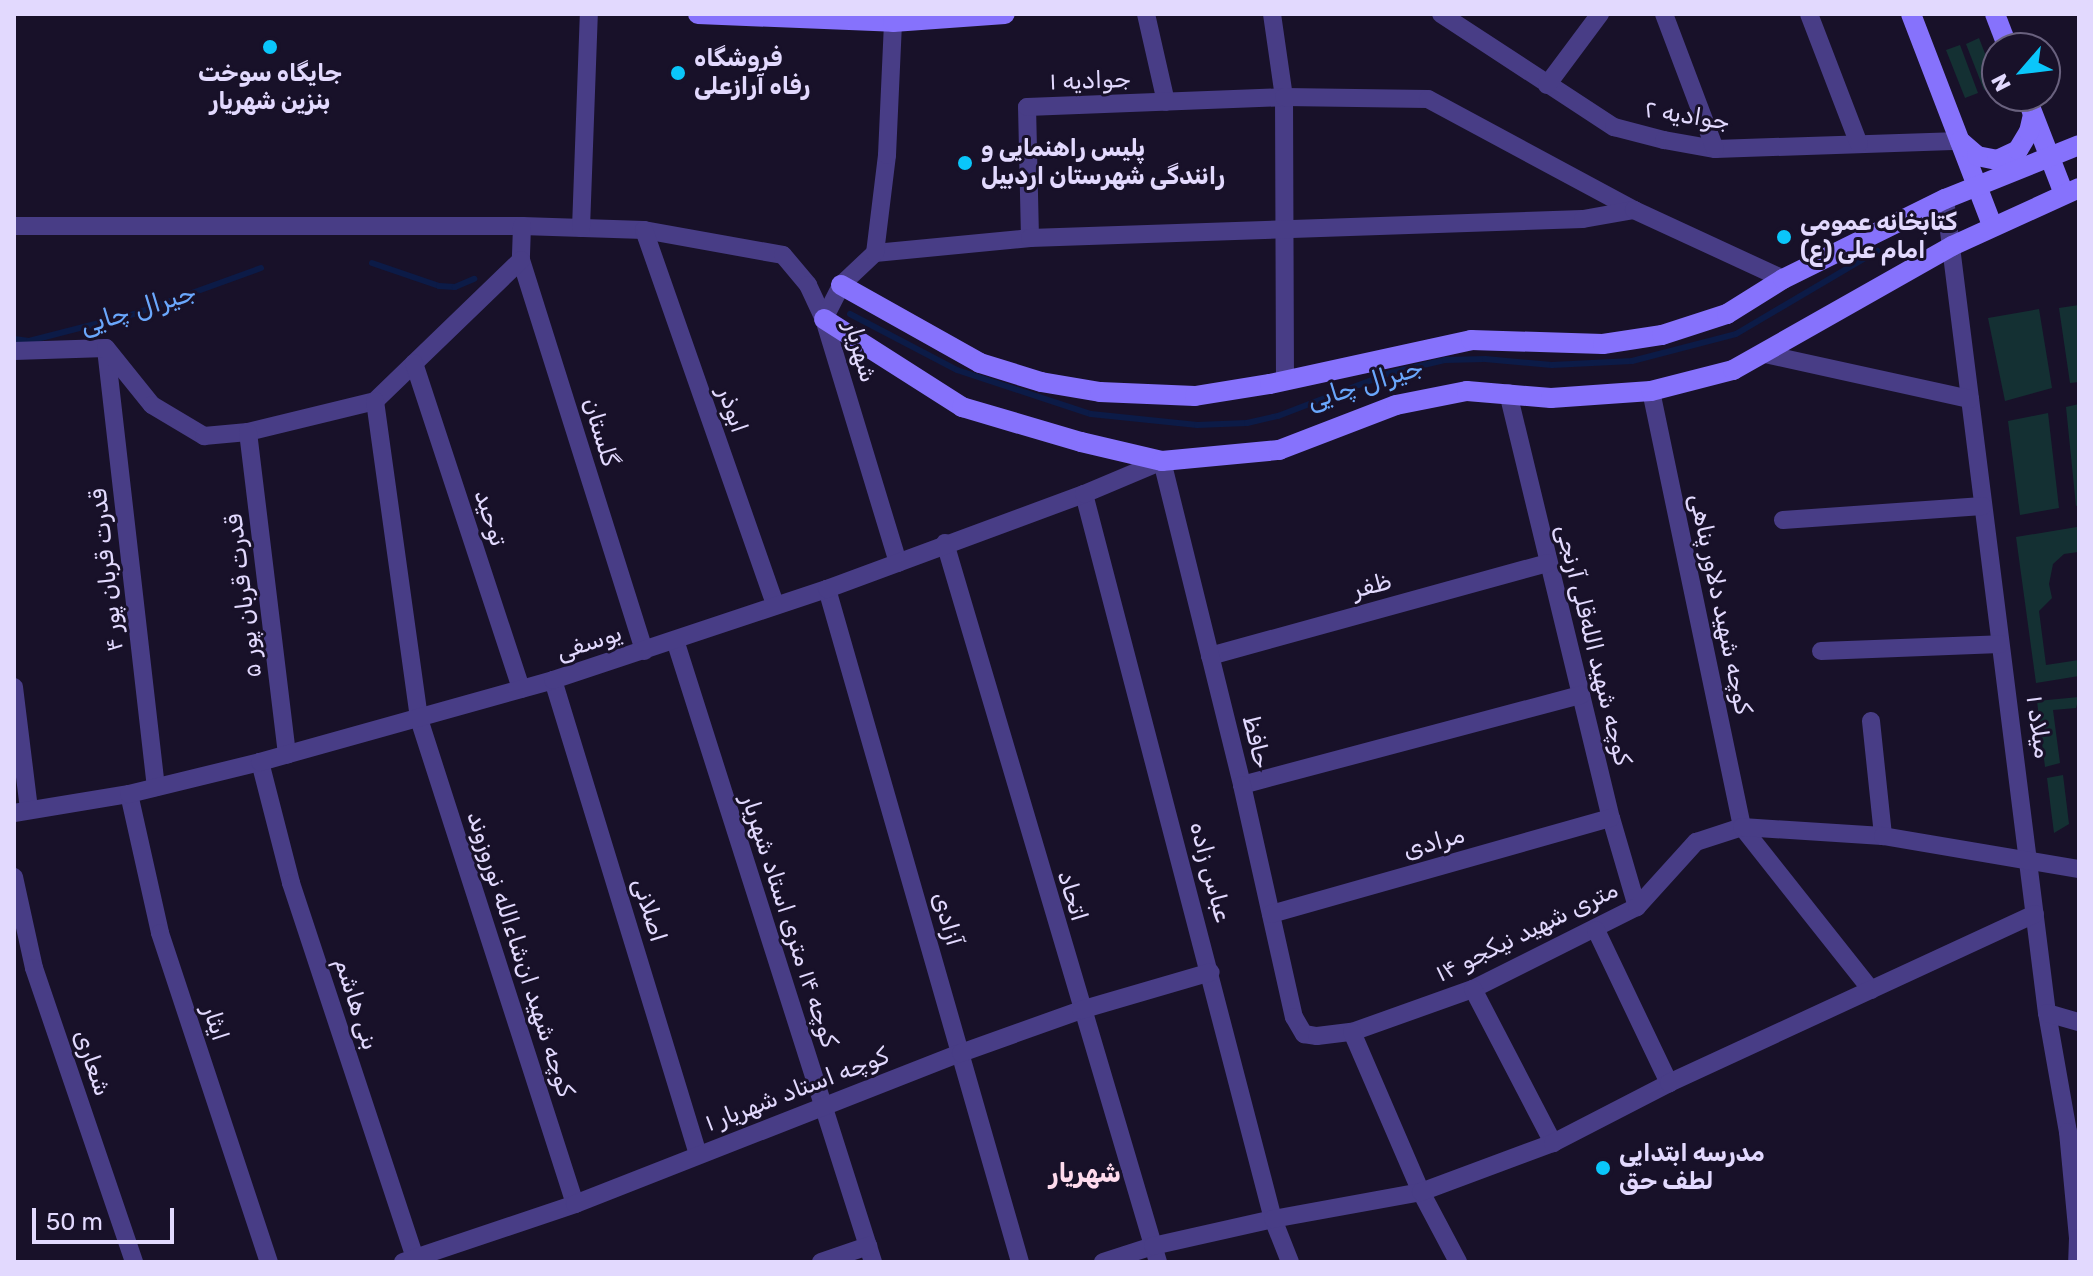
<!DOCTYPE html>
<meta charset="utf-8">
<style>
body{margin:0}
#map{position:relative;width:2093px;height:1276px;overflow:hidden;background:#181129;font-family:Rubik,Cairo,sans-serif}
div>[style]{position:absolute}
.green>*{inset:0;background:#143033}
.stream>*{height:6px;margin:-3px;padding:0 3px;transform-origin:3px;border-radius:3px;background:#0c1b47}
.street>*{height:18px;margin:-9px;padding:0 9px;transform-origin:9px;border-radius:9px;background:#483d86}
.secondary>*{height:20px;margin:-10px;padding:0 10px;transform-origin:10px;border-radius:10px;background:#8672fc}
.dots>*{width:22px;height:22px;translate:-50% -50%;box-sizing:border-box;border:4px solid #181129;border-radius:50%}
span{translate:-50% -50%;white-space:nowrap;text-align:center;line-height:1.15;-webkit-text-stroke:6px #181129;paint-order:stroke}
.poi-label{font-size:24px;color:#e2d9fe;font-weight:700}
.left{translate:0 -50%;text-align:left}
.street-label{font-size:24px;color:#e2d9fe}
.water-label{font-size:26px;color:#6aa7fc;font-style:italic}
.neighbourhood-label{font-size:26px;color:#fedbed;font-weight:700}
.frame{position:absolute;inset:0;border:16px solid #e2d9fe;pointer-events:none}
.north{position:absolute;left:1981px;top:32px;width:80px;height:80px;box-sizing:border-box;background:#181129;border:2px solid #69617e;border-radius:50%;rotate:242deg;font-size:22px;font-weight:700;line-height:32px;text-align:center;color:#e2d9fe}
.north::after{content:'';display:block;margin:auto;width:28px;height:36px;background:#0ac6fa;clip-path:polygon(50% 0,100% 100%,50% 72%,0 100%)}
.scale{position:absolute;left:32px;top:1208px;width:142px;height:36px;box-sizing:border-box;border:4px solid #e2d9fe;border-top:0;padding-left:10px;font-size:24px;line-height:28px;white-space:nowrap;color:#e2d9fe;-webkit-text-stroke:6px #181129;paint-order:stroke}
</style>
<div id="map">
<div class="green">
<div style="clip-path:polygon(1979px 38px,1997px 85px,1984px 90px,1966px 44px)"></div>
<div style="clip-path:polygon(1960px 45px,1978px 93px,1965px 98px,1946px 50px)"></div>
<div style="clip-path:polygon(2079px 305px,2079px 382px,2070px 383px,2059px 308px)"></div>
<div style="clip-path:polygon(2039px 309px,2052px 388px,2005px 401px,1988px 318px)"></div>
<div style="clip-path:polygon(2079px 404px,2079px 505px,2076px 506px,2066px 407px)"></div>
<div style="clip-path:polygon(2048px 413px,2059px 508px,2020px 515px,2008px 421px)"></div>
<div style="clip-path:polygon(2077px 527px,2078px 552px,2064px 554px,2053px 564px,2049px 584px,2052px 598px,2039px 611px,2046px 665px,2079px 660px,2079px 676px,2036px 683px,2016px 537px)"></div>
<div style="clip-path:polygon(2079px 697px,2076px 708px,2053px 710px,2060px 763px,2045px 767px,2037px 701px)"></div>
<div style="clip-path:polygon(2063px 775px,2069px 824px,2054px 833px,2047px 778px)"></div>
</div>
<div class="stream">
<div style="left:372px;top:263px;width:71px;rotate:18.9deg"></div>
<div style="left:439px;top:286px;width:16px;rotate:4deg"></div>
<div style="left:455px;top:287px;width:21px;rotate:-23deg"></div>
<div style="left:850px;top:314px;width:121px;rotate:27.6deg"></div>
<div style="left:957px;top:370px;width:141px;rotate:18.2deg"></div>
<div style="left:1091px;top:414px;width:107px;rotate:5.9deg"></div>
<div style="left:1197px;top:425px;width:50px;rotate:-2.3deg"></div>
<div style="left:1247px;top:423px;width:32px;rotate:-13deg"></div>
<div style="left:1278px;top:416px;width:120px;rotate:-21deg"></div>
<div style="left:1390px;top:373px;width:57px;rotate:-13.3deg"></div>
<div style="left:1445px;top:360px;width:40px;rotate:-1.4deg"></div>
<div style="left:1485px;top:359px;width:67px;rotate:5.1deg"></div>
<div style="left:1552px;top:365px;width:80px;rotate:-2.9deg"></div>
<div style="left:1632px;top:361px;width:107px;rotate:-14.6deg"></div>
<div style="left:1736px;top:334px;width:164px;rotate:-30.5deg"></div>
<div style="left:14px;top:339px;width:15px;rotate:8deg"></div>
<div style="left:29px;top:341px;width:108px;rotate:-14.4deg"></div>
<div style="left:134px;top:314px;width:135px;rotate:-19.9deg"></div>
</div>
<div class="street">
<div style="left:1146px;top:14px;width:90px;rotate:77.2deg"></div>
<div style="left:1272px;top:14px;width:84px;rotate:81.8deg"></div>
<div style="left:1284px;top:97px;width:283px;rotate:89.8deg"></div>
<div style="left:1441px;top:14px;width:207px;rotate:33.2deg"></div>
<div style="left:1614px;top:127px;width:52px;rotate:14.6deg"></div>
<div style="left:1664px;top:140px;width:52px;rotate:10deg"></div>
<div style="left:1715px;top:149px;width:245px;rotate:-1.9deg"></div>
<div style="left:1664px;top:14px;width:144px;rotate:69.3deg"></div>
<div style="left:1809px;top:14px;width:139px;rotate:69deg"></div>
<div style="left:1547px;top:85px;width:89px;rotate:-53.3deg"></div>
<div style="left:1945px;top:199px;width:820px;rotate:82.86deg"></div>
<div style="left:2047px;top:1013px;width:121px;rotate:80deg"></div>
<div style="left:2068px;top:1132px;width:106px;rotate:84.6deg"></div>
<div style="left:2078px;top:1238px;width:24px;rotate:92deg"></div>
<div style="left:14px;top:226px;width:508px"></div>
<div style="left:522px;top:226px;width:122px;rotate:1.9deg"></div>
<div style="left:644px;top:230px;width:141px;rotate:10.2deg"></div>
<div style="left:783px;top:255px;width:39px;rotate:50deg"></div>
<div style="left:808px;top:285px;width:38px;rotate:65deg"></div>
<div style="left:824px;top:319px;width:255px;rotate:73.1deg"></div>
<div style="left:522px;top:226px;width:34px;rotate:92deg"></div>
<div style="left:521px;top:260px;width:410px;rotate:72.5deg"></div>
<div style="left:581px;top:228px;width:214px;rotate:-87.9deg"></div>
<div style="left:644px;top:230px;width:397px;rotate:70.7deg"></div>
<div style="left:1030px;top:238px;width:131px;rotate:-91.3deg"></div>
<div style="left:1027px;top:107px;width:257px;rotate:-2.2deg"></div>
<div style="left:1284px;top:97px;width:144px;rotate:0.8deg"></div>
<div style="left:1428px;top:99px;width:234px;rotate:28.3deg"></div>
<div style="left:875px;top:253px;width:156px;rotate:-5.5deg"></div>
<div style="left:1030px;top:238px;width:553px;rotate:-1.97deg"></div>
<div style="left:1583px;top:219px;width:52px;rotate:-10deg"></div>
<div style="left:1634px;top:210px;width:164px;rotate:24.8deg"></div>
<div style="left:824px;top:319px;width:38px;rotate:-63deg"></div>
<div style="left:841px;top:285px;width:47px;rotate:-43.3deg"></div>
<div style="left:875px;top:253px;width:99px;rotate:-83deg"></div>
<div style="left:887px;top:155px;width:133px;rotate:-87.4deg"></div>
<div style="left:106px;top:349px;width:441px;rotate:83.5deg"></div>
<div style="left:14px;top:351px;width:92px;rotate:-1.9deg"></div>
<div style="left:106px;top:348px;width:73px;rotate:51.1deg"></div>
<div style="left:152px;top:405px;width:61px;rotate:30.8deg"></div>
<div style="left:204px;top:436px;width:44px;rotate:-5.2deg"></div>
<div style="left:248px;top:432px;width:131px;rotate:-13.7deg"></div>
<div style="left:375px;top:401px;width:203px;rotate:-44deg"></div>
<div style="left:1765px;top:354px;width:210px;rotate:12.4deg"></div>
<div style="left:414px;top:363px;width:343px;rotate:71.8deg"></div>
<div style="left:1651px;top:391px;width:445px;rotate:78.2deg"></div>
<div style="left:1742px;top:827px;width:208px;rotate:51.6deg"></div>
<div style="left:1508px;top:393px;width:437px;rotate:76.4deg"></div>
<div style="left:1611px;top:818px;width:93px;rotate:73.7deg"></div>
<div style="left:375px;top:401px;width:321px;rotate:82.1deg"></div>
<div style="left:419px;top:719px;width:509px;rotate:72.17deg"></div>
<div style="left:248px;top:432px;width:325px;rotate:83.1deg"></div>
<div style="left:1084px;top:494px;width:749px;rotate:75.39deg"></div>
<div style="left:1273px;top:1219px;width:46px;rotate:68.4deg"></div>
<div style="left:1783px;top:520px;width:200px;rotate:-4deg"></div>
<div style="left:945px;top:543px;width:750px;rotate:73.5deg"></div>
<div style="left:827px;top:589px;width:700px;rotate:74deg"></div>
<div style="left:675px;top:640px;width:653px;rotate:72.34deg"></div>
<div style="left:1821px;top:651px;width:179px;rotate:-2.2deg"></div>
<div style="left:1210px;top:656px;width:350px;rotate:-15.4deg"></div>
<div style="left:553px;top:680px;width:496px;rotate:73deg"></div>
<div style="left:14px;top:687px;width:124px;rotate:83deg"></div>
<div style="left:1871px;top:721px;width:116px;rotate:84deg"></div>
<div style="left:260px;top:762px;width:125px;rotate:75.6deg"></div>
<div style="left:291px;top:883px;width:395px;rotate:71.7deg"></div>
<div style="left:1242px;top:785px;width:351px;rotate:-14.9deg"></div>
<div style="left:129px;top:794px;width:142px;rotate:77.4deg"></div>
<div style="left:160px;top:933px;width:347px;rotate:71.7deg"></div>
<div style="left:14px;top:813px;width:117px;rotate:-9.4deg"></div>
<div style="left:129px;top:794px;width:135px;rotate:-13.7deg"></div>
<div style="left:260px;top:762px;width:304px;rotate:-15.6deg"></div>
<div style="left:553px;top:680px;width:289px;rotate:-18.4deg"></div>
<div style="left:827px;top:589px;width:274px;rotate:-20.3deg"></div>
<div style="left:1084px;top:494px;width:85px;rotate:-22.9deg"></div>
<div style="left:1162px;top:461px;width:334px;rotate:76.1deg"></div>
<div style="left:1242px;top:785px;width:238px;rotate:77.4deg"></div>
<div style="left:1294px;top:1017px;width:20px;rotate:60deg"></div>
<div style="left:1304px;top:1034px;width:13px;rotate:9deg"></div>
<div style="left:1317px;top:1036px;width:35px;rotate:-7deg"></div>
<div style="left:1352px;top:1032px;width:128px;rotate:-19.6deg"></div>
<div style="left:1473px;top:989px;width:183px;rotate:-26.6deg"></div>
<div style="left:1637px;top:907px;width:88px;rotate:-47.8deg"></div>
<div style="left:1696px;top:842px;width:48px;rotate:-18.1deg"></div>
<div style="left:1742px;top:827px;width:141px;rotate:3.7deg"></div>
<div style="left:1883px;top:836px;width:199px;rotate:9.6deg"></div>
<div style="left:14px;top:877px;width:93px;rotate:77.6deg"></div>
<div style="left:34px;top:968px;width:311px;rotate:71.2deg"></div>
<div style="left:1271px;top:914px;width:353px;rotate:-15.8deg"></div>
<div style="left:1596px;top:930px;width:170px;rotate:64.5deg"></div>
<div style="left:1473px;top:989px;width:174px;rotate:62.5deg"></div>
<div style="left:2047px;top:1013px;width:33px;rotate:16deg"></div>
<div style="left:1352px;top:1032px;width:174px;rotate:66.7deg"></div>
<div style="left:1421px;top:1192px;width:79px;rotate:62.1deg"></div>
<div style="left:403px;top:1262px;width:182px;rotate:-18.6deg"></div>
<div style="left:575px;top:1204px;width:414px;rotate:-21.4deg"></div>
<div style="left:961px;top:1053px;width:127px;rotate:-19.7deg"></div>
<div style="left:1081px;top:1010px;width:135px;rotate:-16.3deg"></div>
<div style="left:821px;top:1262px;width:50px;rotate:-18.8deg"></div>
<div style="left:1103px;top:1262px;width:52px;rotate:-17.7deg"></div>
<div style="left:1153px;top:1246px;width:123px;rotate:-12.7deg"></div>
<div style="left:1273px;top:1219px;width:150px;rotate:-10.3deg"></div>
<div style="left:1421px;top:1192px;width:141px;rotate:-20.4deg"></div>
<div style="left:1553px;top:1143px;width:131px;rotate:-27.3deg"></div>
<div style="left:1669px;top:1083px;width:403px;rotate:-24.8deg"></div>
</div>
<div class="secondary">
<div style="left:698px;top:14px;width:195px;rotate:2.3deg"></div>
<div style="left:893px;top:22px;width:112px;rotate:-4.1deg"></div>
<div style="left:1911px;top:14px;width:226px;rotate:69deg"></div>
<div style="left:1995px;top:14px;width:36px;rotate:69deg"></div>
<div style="left:2026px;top:96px;width:105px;rotate:68.8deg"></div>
<div style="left:1960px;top:141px;width:23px;rotate:41deg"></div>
<div style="left:1977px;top:156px;width:20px;rotate:11deg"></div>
<div style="left:1997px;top:160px;width:23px;rotate:-25deg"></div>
<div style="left:2018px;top:150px;width:21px;rotate:-59deg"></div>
<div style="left:2029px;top:132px;width:17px;rotate:-77deg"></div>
<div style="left:841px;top:285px;width:159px;rotate:29.3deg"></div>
<div style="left:980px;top:363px;width:64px;rotate:17.3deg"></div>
<div style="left:1041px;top:382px;width:60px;rotate:9.6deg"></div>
<div style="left:1100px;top:392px;width:95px;rotate:2.4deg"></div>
<div style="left:1195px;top:396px;width:76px;rotate:-9.1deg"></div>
<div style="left:1270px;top:384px;width:206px;rotate:-12.3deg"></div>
<div style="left:1471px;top:340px;width:132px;rotate:1.7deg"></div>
<div style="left:1603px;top:344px;width:60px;rotate:-8.7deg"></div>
<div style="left:1662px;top:335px;width:68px;rotate:-17.9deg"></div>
<div style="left:1727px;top:314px;width:66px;rotate:-32deg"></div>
<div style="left:1783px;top:279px;width:181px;rotate:-26.3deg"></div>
<div style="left:1945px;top:199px;width:144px;rotate:-21.9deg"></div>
<div style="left:824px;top:319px;width:164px;rotate:32.5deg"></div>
<div style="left:962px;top:407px;width:124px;rotate:16.4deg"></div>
<div style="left:1081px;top:442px;width:83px;rotate:13.2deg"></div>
<div style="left:1162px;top:461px;width:118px;rotate:-5.4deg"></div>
<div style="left:1279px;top:450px;width:125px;rotate:-21deg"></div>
<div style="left:1396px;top:405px;width:72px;rotate:-11.2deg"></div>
<div style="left:1467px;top:391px;width:84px;rotate:4.8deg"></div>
<div style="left:1551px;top:398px;width:100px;rotate:-4deg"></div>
<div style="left:1651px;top:391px;width:85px;rotate:-14.4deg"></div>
<div style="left:1733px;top:370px;width:252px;rotate:-29.5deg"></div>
<div style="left:1952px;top:246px;width:140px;rotate:-24.5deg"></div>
</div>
<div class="dots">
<div style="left:270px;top:47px;background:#0ac6fa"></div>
<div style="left:678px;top:73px;background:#0ac6fa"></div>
<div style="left:965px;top:163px;background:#0ac6fa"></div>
<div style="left:1784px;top:237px;background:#0ac6fa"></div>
<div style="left:1603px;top:1168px;background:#0ac6fa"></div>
</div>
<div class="poi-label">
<span class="left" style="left:694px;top:73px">فروشگاه<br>رفاه آرازعلی</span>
<span style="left:270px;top:88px">جایگاه سوخت<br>بنزین شهریار</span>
<span class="left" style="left:981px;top:163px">پلیس راهنمایی و<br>رانندگی شهرستان اردبیل</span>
<span class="left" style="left:1800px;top:237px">کتابخانه عمومی<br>امام علی (ع)</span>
<span class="left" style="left:1619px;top:1168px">مدرسه ابتدایی<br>لطف حق</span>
</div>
<div class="street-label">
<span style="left:1090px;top:81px;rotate:-2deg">جوادیه ۱</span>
<span style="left:1687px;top:116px;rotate:9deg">جوادیه ۲</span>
<span style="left:860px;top:352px;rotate:74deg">شهریار</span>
<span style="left:732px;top:410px;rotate:71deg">ابوذر</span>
<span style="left:600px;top:432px;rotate:73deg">گلستان</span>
<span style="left:490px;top:518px;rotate:72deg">توحید</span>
<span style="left:107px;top:570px;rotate:-96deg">قدرت قربان پور ۴</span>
<span style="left:1372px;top:586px;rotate:-15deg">ظفر</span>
<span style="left:244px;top:596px;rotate:-97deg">قدرت قربان پور ۵</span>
<span style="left:1720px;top:604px;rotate:78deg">کوچه شهید دلاور پناهی</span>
<span style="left:589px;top:643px;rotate:-18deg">یوسفی</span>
<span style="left:1593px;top:645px;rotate:76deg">کوچه شهید الله‌قلی آرنجی</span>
<span style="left:2038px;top:727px;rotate:82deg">میلاد ۱</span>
<span style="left:1256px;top:742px;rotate:76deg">حافظ</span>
<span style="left:1434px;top:843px;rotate:-16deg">مرادی</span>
<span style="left:1210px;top:872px;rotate:75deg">عباس زاده</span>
<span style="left:1072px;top:896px;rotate:73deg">اتحاد</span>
<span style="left:649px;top:910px;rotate:73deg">اصلانی</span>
<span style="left:947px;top:919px;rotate:74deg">آزادی</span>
<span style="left:789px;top:921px;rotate:72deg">کوچه ۱۴ متری استاد شهریار</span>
<span style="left:1527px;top:932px;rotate:-26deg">۱۴ متری شهید نیکجو</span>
<span style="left:520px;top:954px;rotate:72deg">کوچه شهید ان‌شاءالله نوروزوند</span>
<span style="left:356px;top:1004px;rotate:72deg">بنی هاشم</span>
<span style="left:215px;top:1023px;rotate:72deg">ایثار</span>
<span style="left:92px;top:1063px;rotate:71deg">شعاری</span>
<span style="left:797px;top:1090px;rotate:-21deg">کوچه استاد شهریار ۱</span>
</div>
<div class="water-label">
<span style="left:138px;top:309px;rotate:-17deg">جیرال چایی</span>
<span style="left:1365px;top:384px;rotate:-17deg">جیرال چایی</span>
</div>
<div class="neighbourhood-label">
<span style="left:1085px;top:1174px">شهریار</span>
</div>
<div class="frame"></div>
<div class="north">N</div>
<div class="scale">50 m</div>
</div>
